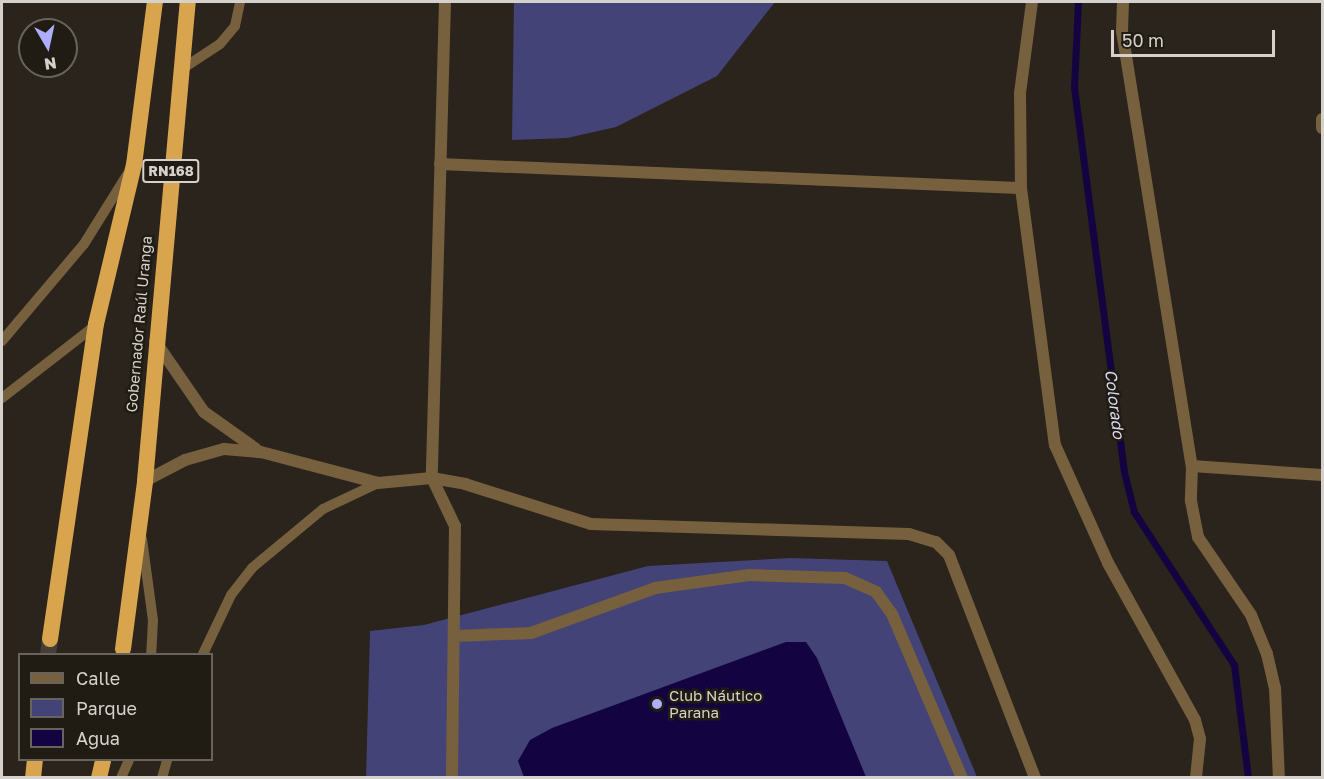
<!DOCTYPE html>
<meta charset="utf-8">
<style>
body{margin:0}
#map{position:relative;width:1324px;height:779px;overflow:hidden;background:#2a241c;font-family:"Golos Text",sans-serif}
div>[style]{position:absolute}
.green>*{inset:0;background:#444377}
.water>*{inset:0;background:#130441}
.stream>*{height:7px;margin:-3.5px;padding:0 3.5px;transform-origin:3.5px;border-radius:3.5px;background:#130441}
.trunk-tunnel>*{height:16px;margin-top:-8px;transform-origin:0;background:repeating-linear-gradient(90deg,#443e36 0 16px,transparent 0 24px)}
.service>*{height:10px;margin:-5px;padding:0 5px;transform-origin:5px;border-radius:5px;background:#76603d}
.minor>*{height:12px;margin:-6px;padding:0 6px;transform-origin:6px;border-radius:6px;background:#76603d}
.trunk>*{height:16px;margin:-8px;padding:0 8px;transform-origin:8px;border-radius:8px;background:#d8a54e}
.dots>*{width:16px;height:16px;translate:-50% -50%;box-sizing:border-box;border:3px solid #201b13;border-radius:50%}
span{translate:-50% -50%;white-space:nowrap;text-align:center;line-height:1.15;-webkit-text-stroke:5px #201b13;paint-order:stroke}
.shield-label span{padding:2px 4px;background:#201b13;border:2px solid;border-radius:4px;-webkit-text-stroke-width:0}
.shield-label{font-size:14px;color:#d5d1cc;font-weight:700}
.street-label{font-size:15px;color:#d5d1cc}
.poi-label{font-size:15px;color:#d5d1cc}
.left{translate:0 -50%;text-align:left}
.water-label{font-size:16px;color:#d9daf1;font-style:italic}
.frame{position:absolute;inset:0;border:3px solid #d5d1cc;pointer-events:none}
.legend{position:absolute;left:18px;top:653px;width:195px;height:108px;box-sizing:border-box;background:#201b13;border:2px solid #68645d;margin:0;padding:8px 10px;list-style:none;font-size:18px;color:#d5d1cc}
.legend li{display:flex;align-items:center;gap:12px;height:30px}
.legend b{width:30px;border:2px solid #68645d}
.north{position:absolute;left:18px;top:18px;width:60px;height:60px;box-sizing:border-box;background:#201b13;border:2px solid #68645d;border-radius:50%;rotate:171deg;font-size:16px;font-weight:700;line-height:24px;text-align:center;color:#d5d1cc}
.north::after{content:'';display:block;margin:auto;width:21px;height:27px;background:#aeaefb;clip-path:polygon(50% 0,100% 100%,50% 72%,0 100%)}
.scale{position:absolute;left:1111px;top:30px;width:164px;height:27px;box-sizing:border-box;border:3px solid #d5d1cc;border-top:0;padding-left:8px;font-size:18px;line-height:21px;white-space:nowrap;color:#d5d1cc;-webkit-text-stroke:4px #201b13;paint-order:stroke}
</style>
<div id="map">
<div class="green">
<div style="clip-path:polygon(514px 2px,775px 2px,717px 76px,616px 127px,567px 138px,512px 140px)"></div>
<div style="clip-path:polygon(791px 558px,887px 561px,977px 777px,366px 778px,370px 631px,424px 625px,648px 566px)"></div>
</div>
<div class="water">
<div style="clip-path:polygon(786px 642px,806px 642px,817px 658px,866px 777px,524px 777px,518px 761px,530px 740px,552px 728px)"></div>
</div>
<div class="stream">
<div style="left:1078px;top:2px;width:85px;rotate:92.7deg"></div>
<div style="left:1074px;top:87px;width:388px;rotate:82.6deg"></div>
<div style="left:1124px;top:472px;width:41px;rotate:76deg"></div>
<div style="left:1134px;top:512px;width:183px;rotate:56.8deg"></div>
<div style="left:1234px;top:665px;width:114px;rotate:82.9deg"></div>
</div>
<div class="trunk-tunnel">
<div style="left:48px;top:654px;width:15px;rotate:-82deg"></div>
</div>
<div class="service">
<div style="left:182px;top:69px;width:45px;rotate:-33.3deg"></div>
<div style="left:220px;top:44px;width:23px;rotate:-50deg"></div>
<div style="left:235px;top:26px;width:25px;rotate:-78deg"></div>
<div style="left:2px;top:341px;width:127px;rotate:-49.8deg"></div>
<div style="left:84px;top:244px;width:81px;rotate:-58.1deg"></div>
<div style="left:2px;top:398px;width:119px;rotate:-37.8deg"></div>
<div style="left:142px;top:539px;width:82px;rotate:82.3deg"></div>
<div style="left:153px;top:620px;width:34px;rotate:93deg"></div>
<div style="left:203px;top:654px;width:65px;rotate:-64.6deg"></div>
<div style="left:231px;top:595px;width:34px;rotate:-52deg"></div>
<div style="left:252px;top:568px;width:92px;rotate:-39.7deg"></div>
<div style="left:323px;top:509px;width:61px;rotate:-25.3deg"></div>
<div style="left:121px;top:778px;width:20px;rotate:-66deg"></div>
<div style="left:162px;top:778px;width:19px;rotate:-74deg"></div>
</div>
<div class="minor">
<div style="left:445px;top:2px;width:476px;rotate:91.6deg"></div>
<div style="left:432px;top:478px;width:53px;rotate:64.4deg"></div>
<div style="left:455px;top:526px;width:252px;rotate:90.7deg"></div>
<div style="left:1032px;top:2px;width:92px;rotate:97.5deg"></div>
<div style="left:1020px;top:93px;width:95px;rotate:89.4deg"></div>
<div style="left:1021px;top:188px;width:259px;rotate:82.5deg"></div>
<div style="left:1055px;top:445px;width:129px;rotate:65.8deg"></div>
<div style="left:1108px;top:563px;width:179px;rotate:61deg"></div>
<div style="left:1195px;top:720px;width:20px;rotate:75deg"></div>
<div style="left:1200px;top:739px;width:39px;rotate:96deg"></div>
<div style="left:1123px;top:2px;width:29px;rotate:92deg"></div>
<div style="left:1122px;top:31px;width:441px;rotate:80.9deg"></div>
<div style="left:1192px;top:466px;width:35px;rotate:92deg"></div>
<div style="left:1191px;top:501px;width:37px;rotate:79deg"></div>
<div style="left:1198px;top:537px;width:94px;rotate:55.8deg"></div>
<div style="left:1251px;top:615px;width:42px;rotate:67.7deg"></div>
<div style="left:1267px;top:654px;width:35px;rotate:77deg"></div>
<div style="left:1275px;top:688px;width:90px;rotate:87.5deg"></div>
<div style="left:1322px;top:119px;width:9px;rotate:90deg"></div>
<div style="left:440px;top:164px;width:581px;rotate:2.37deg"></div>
<div style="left:155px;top:341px;width:86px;rotate:55.4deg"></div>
<div style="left:204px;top:412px;width:64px;rotate:35.4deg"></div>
<div style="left:1192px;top:466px;width:130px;rotate:4deg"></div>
<div style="left:145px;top:481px;width:45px;rotate:-27.7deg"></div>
<div style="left:185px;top:460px;width:41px;rotate:-15.8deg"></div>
<div style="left:224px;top:449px;width:37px;rotate:5deg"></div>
<div style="left:261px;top:452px;width:121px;rotate:14.8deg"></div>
<div style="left:378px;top:483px;width:54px;rotate:-5.3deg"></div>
<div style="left:432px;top:478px;width:34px;rotate:10deg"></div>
<div style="left:465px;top:484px;width:132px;rotate:17.6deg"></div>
<div style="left:591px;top:524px;width:318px;rotate:1.8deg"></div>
<div style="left:909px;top:534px;width:28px;rotate:17deg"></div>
<div style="left:936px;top:542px;width:18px;rotate:45deg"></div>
<div style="left:949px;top:555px;width:239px;rotate:68.9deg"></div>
<div style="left:454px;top:636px;width:77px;rotate:-2.2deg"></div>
<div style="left:531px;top:633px;width:132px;rotate:-19.9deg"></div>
<div style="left:655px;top:588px;width:95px;rotate:-7.9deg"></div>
<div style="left:749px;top:575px;width:96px;rotate:1.8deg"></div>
<div style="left:845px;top:578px;width:34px;rotate:24deg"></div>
<div style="left:876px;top:592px;width:27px;rotate:54deg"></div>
<div style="left:892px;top:614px;width:178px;rotate:66.9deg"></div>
</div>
<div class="trunk">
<div style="left:50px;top:639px;width:318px;rotate:-81.7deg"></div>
<div style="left:96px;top:324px;width:163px;rotate:-76.6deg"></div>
<div style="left:134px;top:165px;width:164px;rotate:-82.7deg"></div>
<div style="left:123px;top:649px;width:169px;rotate:-82.5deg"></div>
<div style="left:145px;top:481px;width:481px;rotate:-84.9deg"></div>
<div style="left:33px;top:778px;width:18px;rotate:-84deg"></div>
<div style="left:99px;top:778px;width:18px;rotate:-77deg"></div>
</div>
<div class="dots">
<div style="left:657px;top:704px;background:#aeaefb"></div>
</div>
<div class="shield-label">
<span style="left:171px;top:171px">RN168</span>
</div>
<div class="street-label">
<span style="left:139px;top:324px;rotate:-85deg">Gobernador Raúl Uranga</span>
</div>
<div class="poi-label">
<span class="left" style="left:669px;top:704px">Club Náutico<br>Parana</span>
</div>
<div class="water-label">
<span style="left:1115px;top:404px;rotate:83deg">Colorado</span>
</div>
<div class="frame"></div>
<ul class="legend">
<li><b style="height:8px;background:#76603d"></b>Calle</li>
<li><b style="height:16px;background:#444377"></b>Parque</li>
<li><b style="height:16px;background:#130441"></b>Agua</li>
</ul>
<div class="north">N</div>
<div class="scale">50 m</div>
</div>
